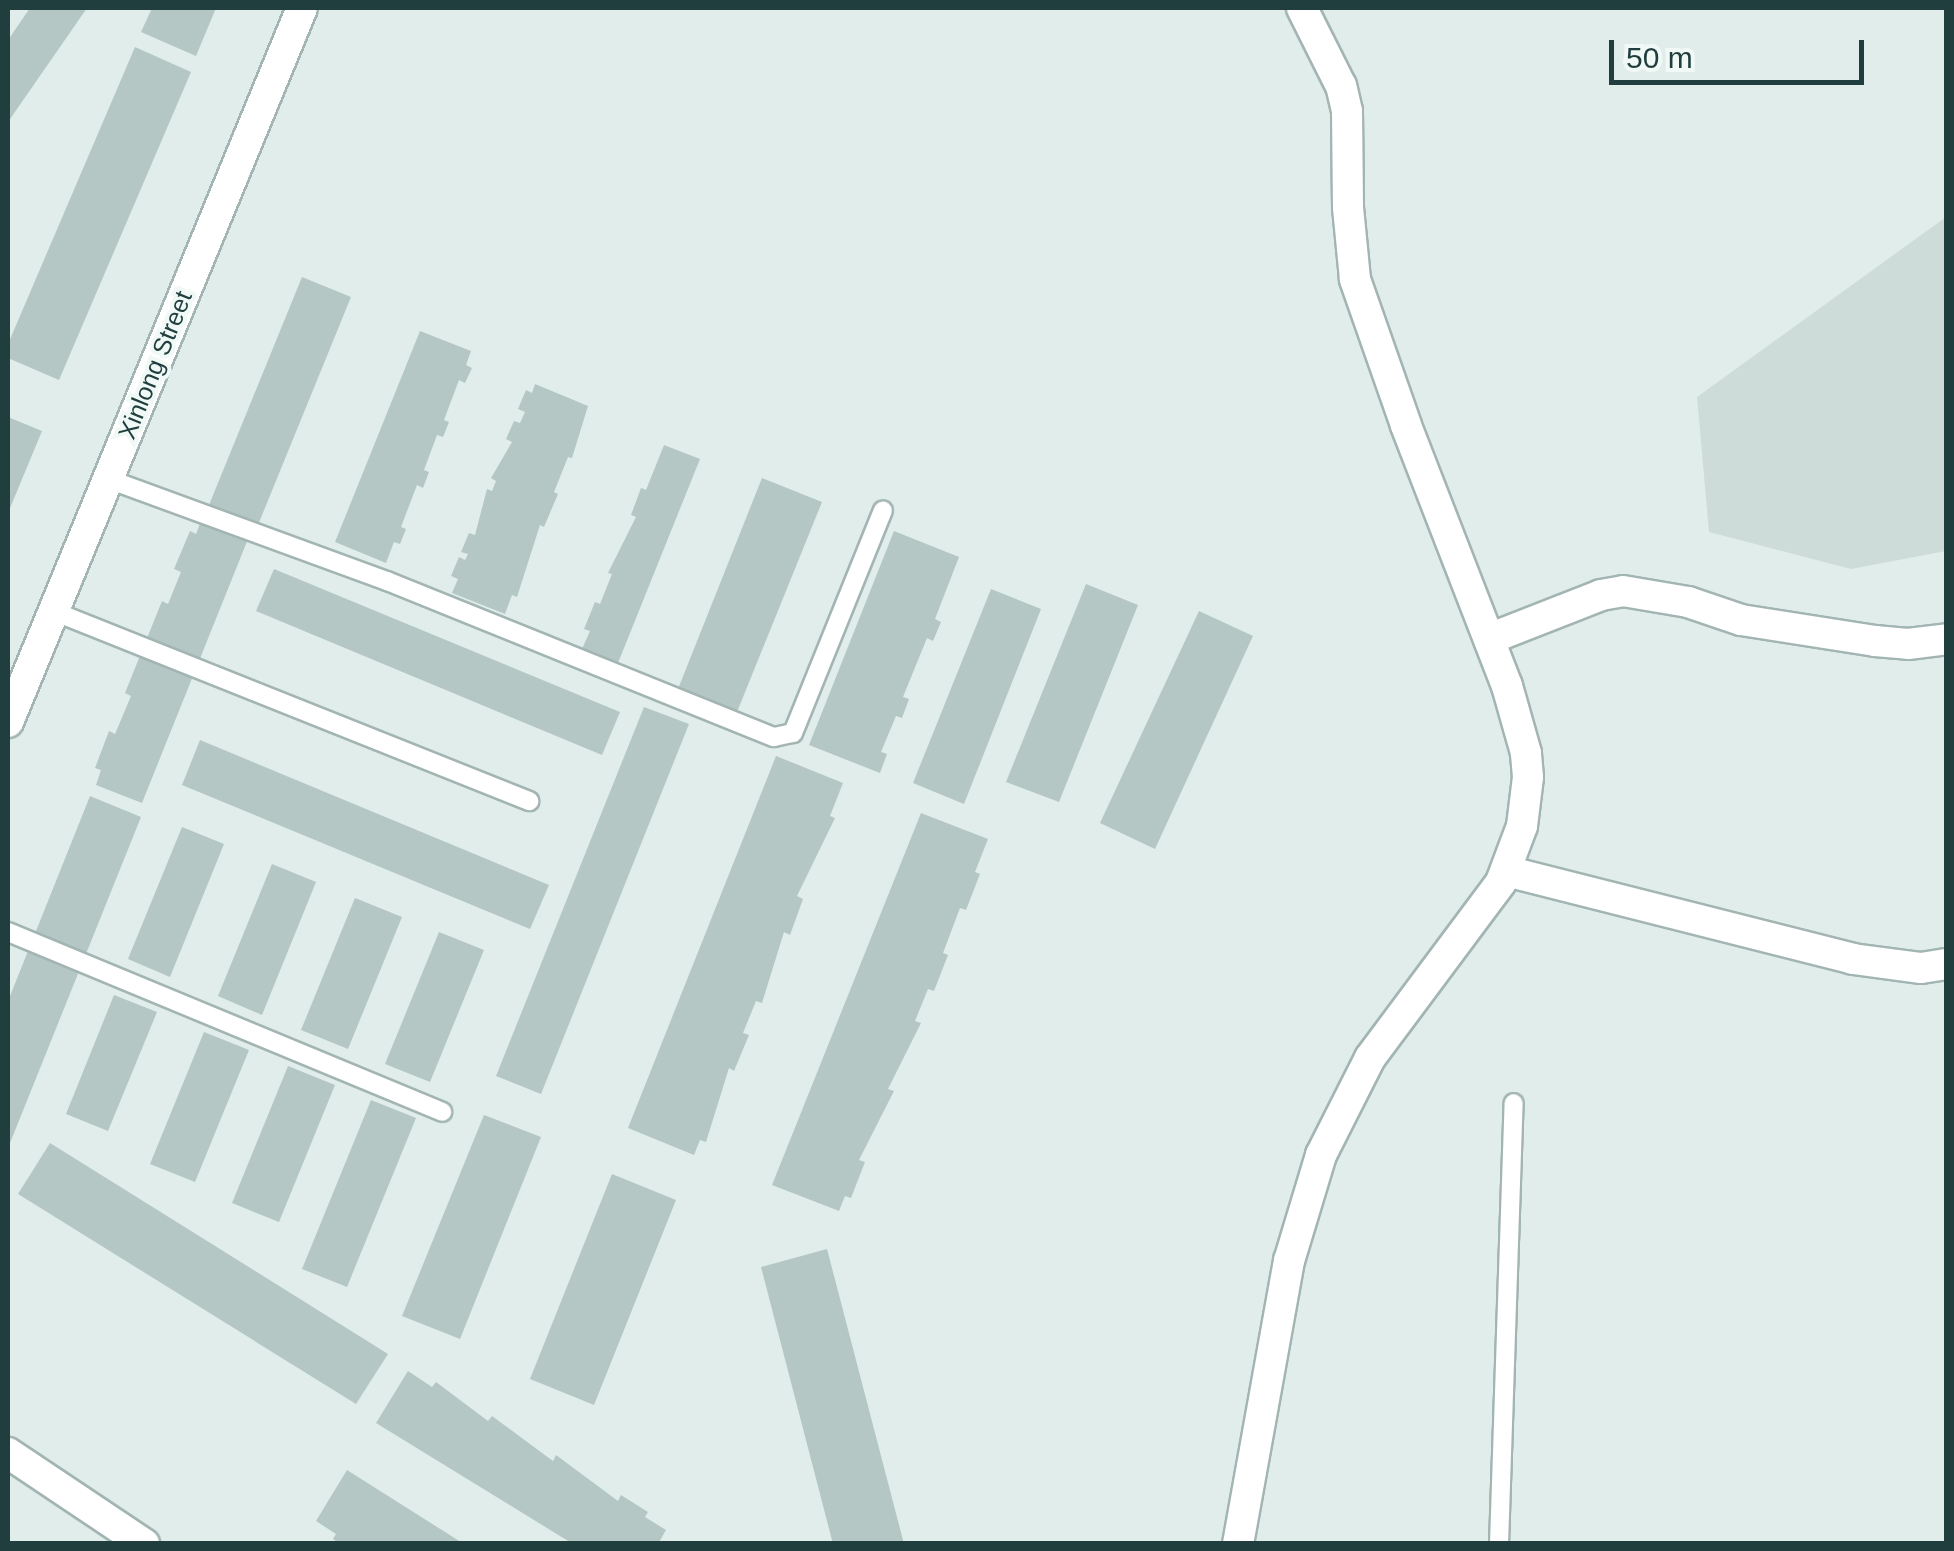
<!DOCTYPE html>
<style>
body{margin:0}
#map{position:relative;width:1954px;height:1551px;overflow:hidden;background:#e0edea;font-family:Arial,sans-serif}
div>[style]{position:absolute}
.built>*{inset:0;background:#cedcd9}
.building>*{inset:0;background:#b5c7c4}
.roads{filter:drop-shadow(2px 0 #a2b5b3) drop-shadow(-2px 0 #a2b5b3) drop-shadow(0 2px #a2b5b3) drop-shadow(0 -2px #a2b5b3)}
.service>*{height:18px;margin:-9px;padding:0 9px;transform-origin:9px;border-radius:9px;background:#fff}
.minor>*{height:30px;margin:-15px;padding:0 15px;transform-origin:15px;border-radius:15px;background:#fff}
.tertiary>*{height:30px;margin:-15px;padding:0 15px;transform-origin:15px;border-radius:15px;background:#fff}
span{translate:-50% -50%;white-space:nowrap;text-align:center;line-height:1.15;-webkit-text-stroke:8px #f1f9f7;paint-order:stroke}
.street-label{font-size:25px;color:#1f3e3d}
.frame{position:absolute;inset:0;border:10px solid #1f3e3d;pointer-events:none}
.scale{position:absolute;left:1609px;top:40px;width:255px;height:45px;box-sizing:border-box;border:5px solid #1f3e3d;border-top:0;padding-left:12px;font-size:30px;line-height:35px;white-space:nowrap;color:#1f3e3d;-webkit-text-stroke:8px #f1f9f7;paint-order:stroke}
</style>
<div id="map">
<div class="built">
<div style="clip-path:polygon(1946px 217px,1946px 551px,1851px 569px,1709px 532px,1697px 397px)"></div>
</div>
<div class="building">
<div style="clip-path:polygon(30px 8px,87px 8px,8px 122px,8px 40px)"></div>
<div style="clip-path:polygon(152px 8px,216px 8px,196px 56px,141px 32px)"></div>
<div style="clip-path:polygon(135px 47px,191px 72px,59px 380px,8px 358px,8px 344px)"></div>
<div style="clip-path:polygon(302px 277px,351px 297px,258px 525px,209px 505px)"></div>
<div style="clip-path:polygon(420px 331px,471px 351px,466px 365px,472px 368px,465px 383px,459px 380px,444px 420px,449px 422px,443px 437px,437px 435px,424px 470px,429px 472px,423px 488px,417px 485px,401px 527px,406px 529px,400px 544px,394px 542px,386px 563px,335px 542px)"></div>
<div style="clip-path:polygon(535px 384px,588px 406px,572px 458px,568px 457px,554px 492px,558px 494px,544px 527px,540px 525px,517px 597px,512px 595px,505px 614px,452px 593px,458px 579px,451px 576px,459px 557px,465px 560px,468px 554px,461px 552px,469px 533px,475px 535px,487px 489px,492px 491px,496px 481px,491px 478px,512px 442px,506px 439px,514px 421px,520px 423px,525px 412px,518px 409px,526px 390px,532px 393px)"></div>
<div style="clip-path:polygon(8px 417px,42px 431px,8px 513px)"></div>
<div style="clip-path:polygon(664px 445px,700px 459px,618px 663px,582px 649px,590px 631px,584px 629px,595px 602px,600px 604px,612px 574px,608px 573px,636px 517px,631px 515px,641px 488px,646px 490px)"></div>
<div style="clip-path:polygon(762px 478px,822px 502px,737px 712px,678px 689px)"></div>
<div style="clip-path:polygon(201px 521px,248px 539px,142px 803px,96px 785px,101px 770px,95px 768px,109px 731px,115px 734px,131px 696px,125px 693px,162px 601px,168px 604px,181px 572px,174px 569px,190px 531px,196px 534px)"></div>
<div style="clip-path:polygon(894px 531px,959px 557px,935px 619px,941px 622px,933px 641px,927px 638px,903px 697px,909px 699px,902px 718px,896px 716px,881px 752px,887px 754px,880px 773px,809px 745px)"></div>
<div style="clip-path:polygon(274px 569px,620px 712px,602px 755px,256px 611px)"></div>
<div style="clip-path:polygon(1086px 584px,1138px 605px,1059px 802px,1006px 782px)"></div>
<div style="clip-path:polygon(991px 589px,1041px 609px,964px 804px,913px 783px)"></div>
<div style="clip-path:polygon(1199px 611px,1253px 636px,1155px 849px,1100px 823px)"></div>
<div style="clip-path:polygon(644px 707px,689px 724px,541px 1094px,496px 1076px)"></div>
<div style="clip-path:polygon(200px 740px,549px 885px,530px 929px,182px 785px)"></div>
<div style="clip-path:polygon(776px 756px,843px 783px,830px 816px,835px 818px,797px 896px,803px 899px,790px 935px,784px 932px,762px 1003px,756px 1001px,743px 1033px,749px 1035px,734px 1071px,729px 1068px,706px 1142px,700px 1140px,694px 1155px,628px 1128px)"></div>
<div style="clip-path:polygon(90px 796px,141px 817px,8px 1148px,8px 1001px)"></div>
<div style="clip-path:polygon(921px 813px,988px 839px,975px 872px,980px 874px,966px 910px,960px 908px,943px 953px,948px 955px,934px 991px,928px 989px,915px 1021px,921px 1023px,888px 1089px,894px 1091px,859px 1160px,865px 1162px,851px 1198px,845px 1196px,839px 1211px,772px 1185px)"></div>
<div style="clip-path:polygon(182px 827px,224px 844px,170px 977px,128px 959px)"></div>
<div style="clip-path:polygon(272px 864px,316px 882px,262px 1015px,218px 996px)"></div>
<div style="clip-path:polygon(355px 898px,402px 917px,348px 1049px,301px 1030px)"></div>
<div style="clip-path:polygon(439px 932px,484px 950px,430px 1082px,385px 1064px)"></div>
<div style="clip-path:polygon(114px 995px,157px 1012px,108px 1131px,66px 1114px)"></div>
<div style="clip-path:polygon(204px 1032px,249px 1050px,195px 1182px,150px 1164px)"></div>
<div style="clip-path:polygon(288px 1066px,335px 1085px,279px 1222px,232px 1203px)"></div>
<div style="clip-path:polygon(371px 1100px,416px 1118px,347px 1287px,302px 1269px)"></div>
<div style="clip-path:polygon(484px 1115px,541px 1137px,460px 1339px,402px 1316px)"></div>
<div style="clip-path:polygon(50px 1143px,388px 1354px,356px 1404px,18px 1194px)"></div>
<div style="clip-path:polygon(612px 1174px,676px 1200px,594px 1405px,530px 1379px)"></div>
<div style="clip-path:polygon(827px 1249px,904px 1544px,833px 1544px,761px 1267px)"></div>
<div style="clip-path:polygon(408px 1371px,432px 1387px,436px 1382px,488px 1421px,492px 1416px,553px 1461px,556px 1455px,618px 1501px,621px 1495px,648px 1512px,645px 1517px,666px 1530px,658px 1544px,573px 1544px,376px 1423px)"></div>
<div style="clip-path:polygon(347px 1470px,464px 1544px,340px 1544px,333px 1539px,336px 1534px,316px 1521px)"></div>
</div>
<div class="roads">
<div class="service">
<div style="left:108px;top:479px;width:297px;rotate:20.1deg"></div>
<div style="left:387px;top:581px;width:417px;rotate:22deg"></div>
<div style="left:774px;top:737px;width:19px;rotate:-12deg"></div>
<div style="left:793px;top:733px;width:240px;rotate:-68deg"></div>
<div style="left:53px;top:611px;width:513px;rotate:21.76deg"></div>
<div style="left:8px;top:932px;width:470px;rotate:22.5deg"></div>
<div style="left:1499px;top:1544px;width:441px;rotate:-88.1deg"></div>
</div>
<div class="minor">
<div style="left:1489px;top:639px;width:120px;rotate:-21.4deg"></div>
<div style="left:1601px;top:595px;width:22px;rotate:-10deg"></div>
<div style="left:1623px;top:591px;width:66px;rotate:9.6deg"></div>
<div style="left:1688px;top:602px;width:56px;rotate:18.8deg"></div>
<div style="left:1741px;top:620px;width:136px;rotate:8.9deg"></div>
<div style="left:1875px;top:641px;width:33px;rotate:5deg"></div>
<div style="left:1908px;top:644px;width:38px;rotate:-7deg"></div>
<div style="left:1506px;top:871px;width:358px;rotate:14.2deg"></div>
<div style="left:1853px;top:959px;width:69px;rotate:7.5deg"></div>
<div style="left:1921px;top:968px;width:25px;rotate:-9deg"></div>
<div style="left:1238px;top:1544px;width:288px;rotate:-79.8deg"></div>
<div style="left:1289px;top:1261px;width:111px;rotate:-73.2deg"></div>
<div style="left:1321px;top:1155px;width:109px;rotate:-63.2deg"></div>
<div style="left:1370px;top:1058px;width:219px;rotate:-53.3deg"></div>
<div style="left:1501px;top:882px;width:60px;rotate:-69.4deg"></div>
<div style="left:1522px;top:826px;width:49px;rotate:-83deg"></div>
<div style="left:1528px;top:777px;width:24px;rotate:-95deg"></div>
<div style="left:1526px;top:753px;width:70px;rotate:-105.8deg"></div>
<div style="left:1507px;top:686px;width:280px;rotate:-111.2deg"></div>
<div style="left:1406px;top:425px;width:155px;rotate:-109.3deg"></div>
<div style="left:1355px;top:279px;width:72px;rotate:-95.6deg"></div>
<div style="left:1348px;top:207px;width:96px;rotate:-90.6deg"></div>
<div style="left:1347px;top:111px;width:26px;rotate:-103deg"></div>
<div style="left:1341px;top:86px;width:87px;rotate:-116.6deg"></div>
</div>
<div class="tertiary">
<div style="left:8px;top:722px;width:772px;rotate:-67.62deg"></div>
<div style="left:8px;top:1453px;width:164px;rotate:33.8deg"></div>
</div>
</div>
<div class="street-label">
<span style="left:155px;top:365px;rotate:-68deg">Xinlong Street</span>
</div>
<div class="frame"></div>
<div class="scale">50 m</div>
</div>
